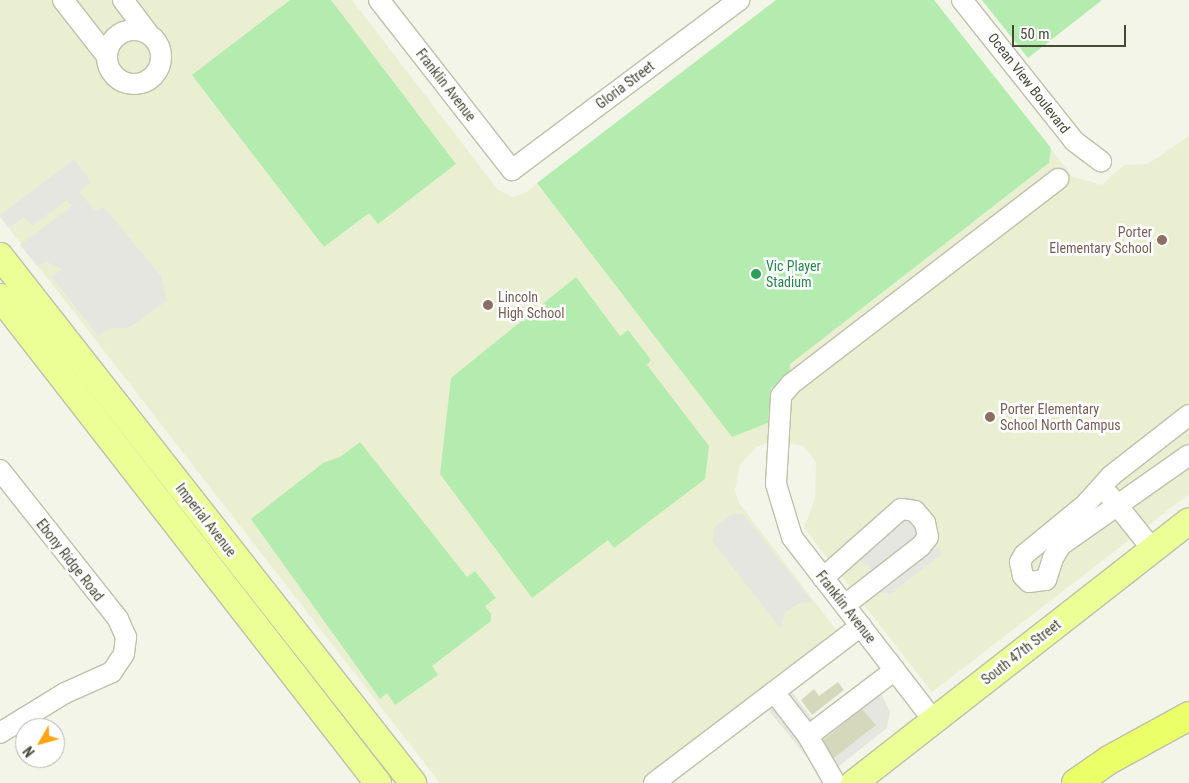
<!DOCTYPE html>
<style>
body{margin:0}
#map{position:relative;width:1189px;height:783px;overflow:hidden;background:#f3f5e8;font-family:"Roboto Condensed",sans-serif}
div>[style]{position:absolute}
.education>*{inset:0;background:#eaefd1}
.green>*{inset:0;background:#b3ecae}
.parking>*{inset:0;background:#e6e6e0}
.building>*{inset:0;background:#d6d8bc}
.roads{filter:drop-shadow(1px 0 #bec1aa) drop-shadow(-1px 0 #bec1aa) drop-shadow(0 1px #bec1aa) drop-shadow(0 -1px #bec1aa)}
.minor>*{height:20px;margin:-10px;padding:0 10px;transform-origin:10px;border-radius:10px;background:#fff}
.minor>.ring{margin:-10px;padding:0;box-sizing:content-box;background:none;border:20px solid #fff;border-radius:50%}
.major>*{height:26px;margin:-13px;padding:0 13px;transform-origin:13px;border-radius:13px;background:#ecff97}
.highway>*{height:28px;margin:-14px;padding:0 14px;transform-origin:14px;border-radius:14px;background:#ebff69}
.dots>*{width:14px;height:14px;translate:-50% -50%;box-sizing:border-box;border:2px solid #fff;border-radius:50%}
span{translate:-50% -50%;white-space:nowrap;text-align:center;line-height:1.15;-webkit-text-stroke:5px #fff;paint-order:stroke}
.street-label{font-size:14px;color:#484936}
.education-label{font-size:14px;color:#785e54}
.right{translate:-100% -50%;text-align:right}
.left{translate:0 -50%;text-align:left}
.leisure-label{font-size:14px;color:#27864d}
.north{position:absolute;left:15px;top:718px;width:50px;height:50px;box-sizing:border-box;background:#fff;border:1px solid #b6b6af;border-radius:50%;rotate:232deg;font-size:14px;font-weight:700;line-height:20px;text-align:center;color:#484936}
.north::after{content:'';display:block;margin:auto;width:18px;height:22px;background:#ffa515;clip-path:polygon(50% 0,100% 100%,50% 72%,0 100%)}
.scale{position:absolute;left:1012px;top:25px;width:114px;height:22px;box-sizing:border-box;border:2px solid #484936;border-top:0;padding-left:6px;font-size:15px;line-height:18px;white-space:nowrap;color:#484936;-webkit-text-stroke:4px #fff;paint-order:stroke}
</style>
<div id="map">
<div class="education">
<div style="clip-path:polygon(0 0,352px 0,498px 190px,513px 197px,525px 193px,776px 0,934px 0,1073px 177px,1102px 185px,1124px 165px,1148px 164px,1189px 136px,1189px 494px,932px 692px,804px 528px,815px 499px,816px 462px,803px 445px,769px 442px,756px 447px,740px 465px,735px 490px,739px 503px,840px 635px,647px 783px,440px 783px,0 217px)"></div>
</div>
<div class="green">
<div style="clip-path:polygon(290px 0,331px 0,456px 164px,378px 224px,369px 213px,324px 247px,192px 75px)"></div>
<div style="clip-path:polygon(776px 0,934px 0,1051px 148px,1049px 163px,790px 364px,789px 376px,771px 388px,768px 423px,732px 437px,537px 183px)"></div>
<div style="clip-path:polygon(982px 0,1102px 0,1028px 58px)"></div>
<div style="clip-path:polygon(576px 277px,620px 336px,628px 330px,651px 360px,647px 365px,709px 446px,705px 479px,614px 548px,608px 540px,532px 598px,440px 474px,451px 378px)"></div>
<div style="clip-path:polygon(360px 442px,467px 577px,475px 571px,496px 598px,485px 606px,491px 614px,491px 621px,432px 666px,438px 675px,395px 705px,387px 693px,380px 699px,251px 519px,323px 463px,340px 457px)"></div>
</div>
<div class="parking">
<div style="clip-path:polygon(74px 159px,91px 182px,80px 192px,94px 210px,104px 207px,161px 276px,167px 301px,128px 328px,110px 328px,98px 336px,52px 277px,62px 269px,47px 262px,37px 266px,20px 245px,72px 206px,67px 200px,32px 226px,24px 217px,9px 228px,0 215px)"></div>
<div style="clip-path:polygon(904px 497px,913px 497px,936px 527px,930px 549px,940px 548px,941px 555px,890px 594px,873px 591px,867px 584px,870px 566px,863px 565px,859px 558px,842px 559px,844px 542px)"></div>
<div style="clip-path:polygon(731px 514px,743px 514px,813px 602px,799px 603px,785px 613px,781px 629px,712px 541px,715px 527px)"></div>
<div style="clip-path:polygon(788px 687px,824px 734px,881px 693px,890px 712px,887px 728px,824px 778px,765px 706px)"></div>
</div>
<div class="building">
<div style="clip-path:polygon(838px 682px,844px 690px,812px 715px,801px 700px,814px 689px,819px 696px)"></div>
<div style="clip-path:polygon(862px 709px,876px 725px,830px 761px,817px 745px)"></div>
</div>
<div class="roads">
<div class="minor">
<div style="left:63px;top:0;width:70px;rotate:52deg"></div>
<div style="left:123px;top:0;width:41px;rotate:52.9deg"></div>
<div style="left:379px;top:0;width:216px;rotate:52deg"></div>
<div style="left:512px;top:170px;width:284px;rotate:-36.8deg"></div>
<div style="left:962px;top:0;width:180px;rotate:51.5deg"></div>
<div style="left:1074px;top:141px;width:34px;rotate:37deg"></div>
<div class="ring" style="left:107px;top:30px;width:34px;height:34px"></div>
<div style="left:1189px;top:415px;width:99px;rotate:142deg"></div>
<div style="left:1111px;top:476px;width:38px;rotate:132deg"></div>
<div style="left:1086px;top:504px;width:80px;rotate:140.6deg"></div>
<div style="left:1024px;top:555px;width:8px;rotate:120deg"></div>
<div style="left:1020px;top:562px;width:14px;rotate:78deg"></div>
<div style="left:1023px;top:576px;width:8px;rotate:45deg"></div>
<div style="left:1029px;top:582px;width:17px;rotate:-7deg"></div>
<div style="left:1046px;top:580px;width:23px;rotate:-72deg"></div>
<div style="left:1053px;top:558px;width:15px;rotate:-58deg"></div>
<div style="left:1061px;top:545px;width:156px;rotate:-35.1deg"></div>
<div style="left:0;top:470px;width:190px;rotate:51.6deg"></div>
<div style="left:118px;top:619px;width:20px;rotate:66deg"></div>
<div style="left:126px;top:637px;width:17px;rotate:97deg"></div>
<div style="left:124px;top:654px;width:22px;rotate:124deg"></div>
<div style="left:112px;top:672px;width:51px;rotate:155.9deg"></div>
<div style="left:65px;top:693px;width:76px;rotate:148.4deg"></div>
<div style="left:1109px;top:495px;width:70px;rotate:51.3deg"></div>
<div style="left:823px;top:578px;width:104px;rotate:-41.5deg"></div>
<div style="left:901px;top:509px;width:14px;rotate:8deg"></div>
<div style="left:915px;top:511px;width:16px;rotate:50deg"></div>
<div style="left:925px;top:523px;width:14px;rotate:78deg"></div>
<div style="left:928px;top:537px;width:11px;rotate:128deg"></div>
<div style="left:921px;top:546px;width:96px;rotate:142.2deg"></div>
<div style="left:774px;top:692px;width:56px;rotate:52.3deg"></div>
<div style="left:934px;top:721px;width:232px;rotate:-127.7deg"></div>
<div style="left:792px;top:537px;width:55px;rotate:-106.8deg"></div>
<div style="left:776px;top:484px;width:88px;rotate:-86.7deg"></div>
<div style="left:781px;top:396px;width:16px;rotate:-50deg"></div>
<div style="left:791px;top:384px;width:337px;rotate:-37.5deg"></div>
<div style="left:654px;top:783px;width:260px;rotate:-37.2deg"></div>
<div style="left:835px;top:783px;width:54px;rotate:-119.9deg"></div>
<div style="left:808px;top:736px;width:109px;rotate:-37.2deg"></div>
</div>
<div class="major">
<div style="left:0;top:256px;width:670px;rotate:51.91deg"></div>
<div style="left:0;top:297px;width:616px;rotate:52.13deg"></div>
<div style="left:854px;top:783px;width:425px;rotate:-38deg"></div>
</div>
<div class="highway">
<div style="left:1076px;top:783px;width:40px;rotate:-34.9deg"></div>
<div style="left:1109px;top:760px;width:91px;rotate:-28.8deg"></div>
</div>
</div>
<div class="dots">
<div style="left:1162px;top:240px;background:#8d6e63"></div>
<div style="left:756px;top:274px;background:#2e9e5b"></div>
<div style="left:488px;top:305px;background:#8d6e63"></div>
<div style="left:990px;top:417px;background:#8d6e63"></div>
</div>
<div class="street-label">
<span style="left:1029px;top:83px;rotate:52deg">Ocean View Boulevard</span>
<span style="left:446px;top:85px;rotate:52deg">Franklin Avenue</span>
<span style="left:625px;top:85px;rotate:-37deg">Gloria Street</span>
<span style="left:206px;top:520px;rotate:52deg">Imperial Avenue</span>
<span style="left:70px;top:560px;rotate:52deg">Ebony Ridge Road</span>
<span style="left:846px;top:607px;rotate:52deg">Franklin Avenue</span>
<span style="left:1021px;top:652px;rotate:-38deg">South 47th Street</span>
</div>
<div class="education-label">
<span class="right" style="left:1152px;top:240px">Porter<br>Elementary School</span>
<span class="left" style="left:498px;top:305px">Lincoln<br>High School</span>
<span class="left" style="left:1000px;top:417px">Porter Elementary<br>School North Campus</span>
</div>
<div class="leisure-label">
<span class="left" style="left:766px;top:274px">Vic Player<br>Stadium</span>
</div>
<div class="north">N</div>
<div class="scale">50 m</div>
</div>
